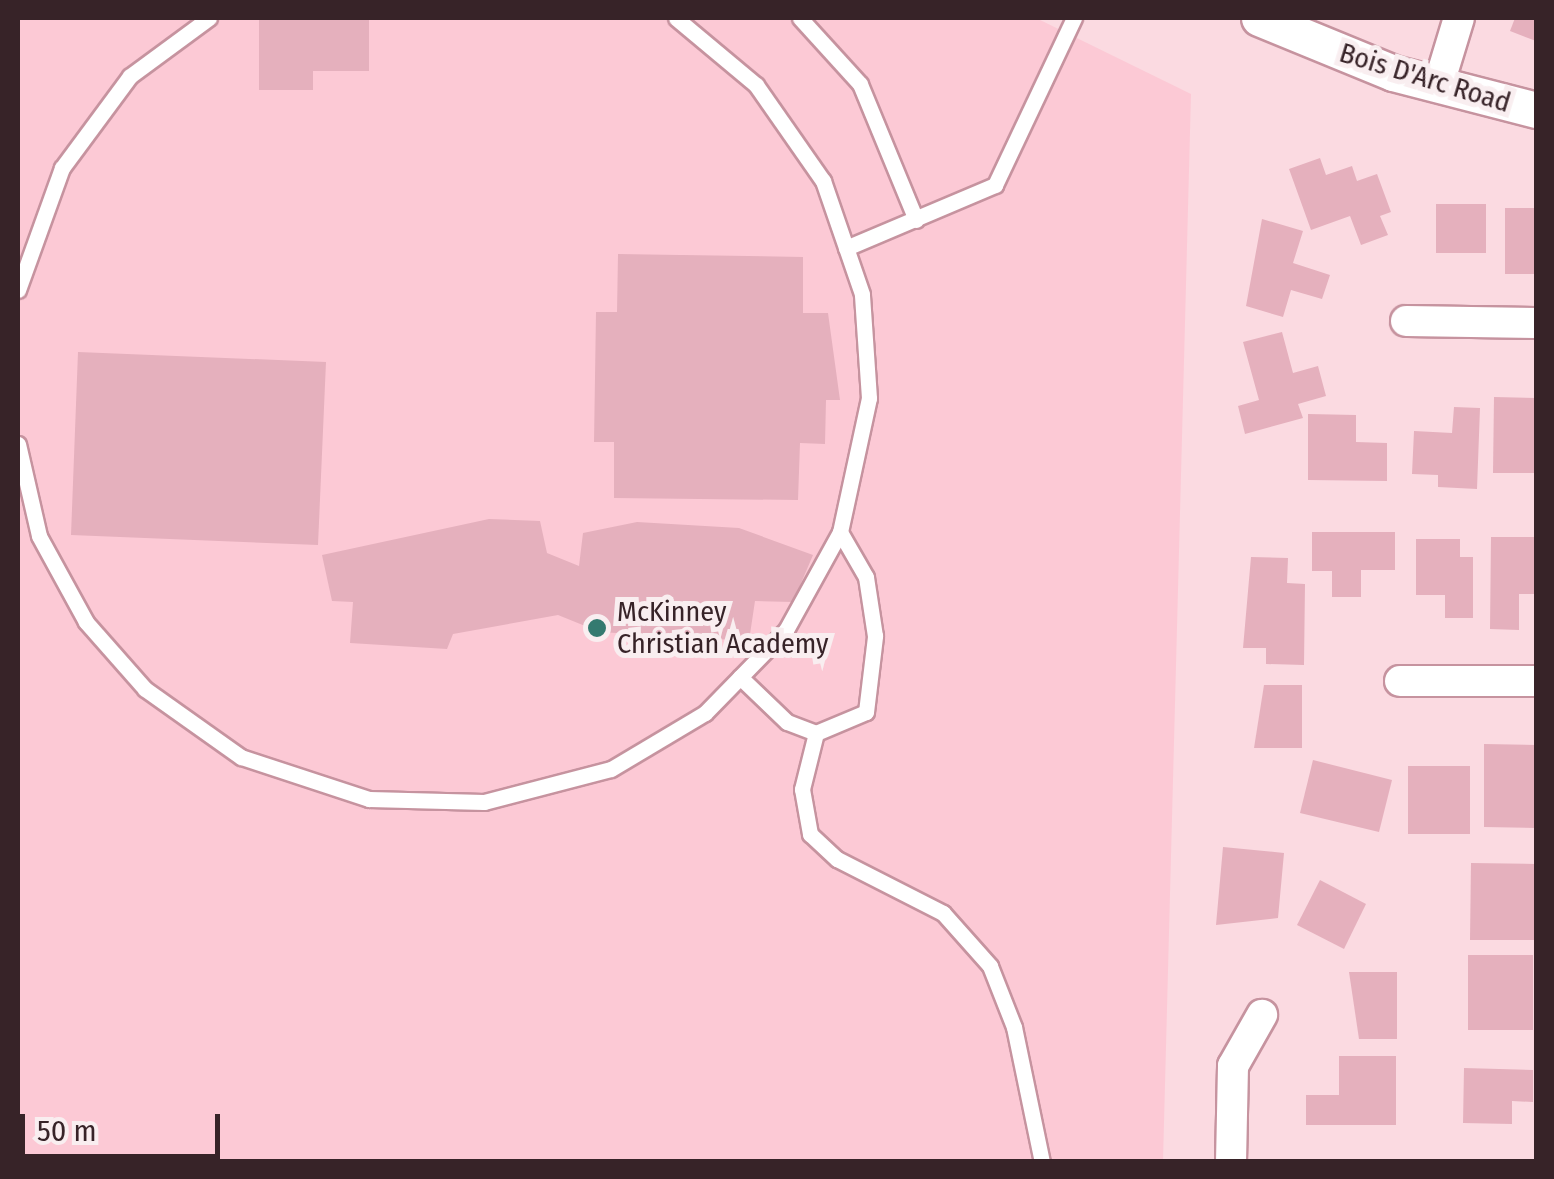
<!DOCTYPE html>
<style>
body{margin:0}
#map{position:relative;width:1554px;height:1179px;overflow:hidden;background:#fbdae1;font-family:"Fira Sans Condensed",sans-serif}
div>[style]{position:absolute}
.built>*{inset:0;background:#fcc9d5}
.building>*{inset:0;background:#e5b0bd}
.roads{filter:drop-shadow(2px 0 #c6939f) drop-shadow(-2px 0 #c6939f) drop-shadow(0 2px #c6939f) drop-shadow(0 -2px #c6939f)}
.service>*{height:15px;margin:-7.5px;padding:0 7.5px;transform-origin:7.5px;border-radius:7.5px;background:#fff}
.minor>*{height:30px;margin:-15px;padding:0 15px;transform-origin:15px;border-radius:15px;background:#fff}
.tertiary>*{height:35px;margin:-17.5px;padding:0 17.5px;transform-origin:17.5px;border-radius:17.5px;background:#fff}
.dots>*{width:28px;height:28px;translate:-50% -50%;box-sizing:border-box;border:5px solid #f9eef0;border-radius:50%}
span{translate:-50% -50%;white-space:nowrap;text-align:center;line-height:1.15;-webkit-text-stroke:10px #f9eef0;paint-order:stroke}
.street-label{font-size:28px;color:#372328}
.poi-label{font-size:28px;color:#372328}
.left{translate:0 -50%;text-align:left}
.frame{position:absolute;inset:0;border:20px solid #372328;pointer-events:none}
.scale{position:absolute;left:20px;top:1114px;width:200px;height:45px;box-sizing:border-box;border:5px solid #372328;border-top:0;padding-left:12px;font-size:30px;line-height:35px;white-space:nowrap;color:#372328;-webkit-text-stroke:8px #f9eef0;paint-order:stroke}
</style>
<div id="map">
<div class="built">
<div style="clip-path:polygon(18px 18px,1036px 18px,1191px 94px,1163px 1161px,18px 1161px)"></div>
</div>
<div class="building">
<div style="clip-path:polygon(259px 18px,369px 18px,369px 71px,313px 71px,313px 90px,259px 90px)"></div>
<div style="clip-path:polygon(1515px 18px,1536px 18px,1536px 41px,1510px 31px)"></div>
<div style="clip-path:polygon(1320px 158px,1326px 175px,1352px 166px,1357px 181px,1377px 174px,1391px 212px,1380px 216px,1388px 235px,1361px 245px,1350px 216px,1311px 230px,1289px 169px)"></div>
<div style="clip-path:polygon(1436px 204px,1486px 204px,1486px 253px,1436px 253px)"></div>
<div style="clip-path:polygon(1505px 208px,1536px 208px,1536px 274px,1505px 274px)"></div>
<div style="clip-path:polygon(1262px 219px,1303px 231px,1293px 263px,1330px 275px,1322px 299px,1291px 290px,1283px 317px,1246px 306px)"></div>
<div style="clip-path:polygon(618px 254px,803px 257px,803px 313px,828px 313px,840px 400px,826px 400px,825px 444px,800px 443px,798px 500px,614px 498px,614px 442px,594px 442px,596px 312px,617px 312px)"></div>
<div style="clip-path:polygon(1282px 332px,1293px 373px,1318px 366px,1326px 396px,1298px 404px,1303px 418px,1245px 434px,1238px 406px,1259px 400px,1243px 342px)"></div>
<div style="clip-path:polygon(78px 352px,326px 362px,318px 545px,71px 535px)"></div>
<div style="clip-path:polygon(1494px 397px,1536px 398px,1536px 473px,1493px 473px)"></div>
<div style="clip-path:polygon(1454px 407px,1480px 408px,1477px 489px,1438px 487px,1438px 475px,1412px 474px,1414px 431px,1452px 433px)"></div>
<div style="clip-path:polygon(1308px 414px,1356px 415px,1356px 442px,1387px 443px,1387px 481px,1308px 480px)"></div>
<div style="clip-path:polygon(489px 519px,540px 521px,547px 553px,579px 566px,583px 533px,637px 522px,739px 528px,813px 555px,793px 602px,755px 601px,749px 641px,600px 632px,558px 615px,453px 634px,447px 649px,350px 643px,353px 602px,332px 601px,322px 555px)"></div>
<div style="clip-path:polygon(1312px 532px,1395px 532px,1395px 570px,1361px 570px,1361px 597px,1332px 597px,1332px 571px,1312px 571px)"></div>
<div style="clip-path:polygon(1491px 537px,1536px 537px,1536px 594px,1519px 594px,1519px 630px,1490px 629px)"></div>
<div style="clip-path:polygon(1416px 539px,1460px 539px,1460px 557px,1473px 557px,1473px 618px,1445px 618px,1445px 595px,1416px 595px)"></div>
<div style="clip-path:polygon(1251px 557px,1288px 558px,1287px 583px,1305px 584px,1304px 665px,1266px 664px,1266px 648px,1243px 648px)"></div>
<div style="clip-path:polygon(1264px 685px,1302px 685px,1302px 748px,1254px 748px)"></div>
<div style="clip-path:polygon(1484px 744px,1536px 745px,1536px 828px,1484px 827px)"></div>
<div style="clip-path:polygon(1313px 760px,1392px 780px,1379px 832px,1300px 813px)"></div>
<div style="clip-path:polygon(1408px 766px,1470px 766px,1470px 834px,1408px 834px)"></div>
<div style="clip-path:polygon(1223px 847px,1284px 853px,1278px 918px,1216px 925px)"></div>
<div style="clip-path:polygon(1471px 863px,1536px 864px,1536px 940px,1470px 940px)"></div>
<div style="clip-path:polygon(1320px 880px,1366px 904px,1344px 949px,1297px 925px)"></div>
<div style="clip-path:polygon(1468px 955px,1533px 955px,1533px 1030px,1468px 1030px)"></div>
<div style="clip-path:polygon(1349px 972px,1397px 972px,1397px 1039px,1359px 1039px)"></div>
<div style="clip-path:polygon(1339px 1056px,1396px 1056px,1396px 1125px,1306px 1125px,1306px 1095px,1339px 1095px)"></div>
<div style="clip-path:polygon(1464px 1068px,1533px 1070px,1533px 1102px,1512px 1101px,1512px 1124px,1463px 1123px)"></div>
</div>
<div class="roads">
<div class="service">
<div style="left:800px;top:18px;width:89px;rotate:47.7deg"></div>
<div style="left:860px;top:84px;width:147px;rotate:67.6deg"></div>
<div style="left:846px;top:248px;width:162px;rotate:-22.9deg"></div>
<div style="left:995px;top:185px;width:185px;rotate:-64.7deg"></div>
<div style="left:18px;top:290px;width:130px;rotate:-70.2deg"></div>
<div style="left:62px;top:168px;width:114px;rotate:-53.5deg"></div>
<div style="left:130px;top:76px;width:98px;rotate:-36.3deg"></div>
<div style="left:18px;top:444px;width:94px;rotate:77.1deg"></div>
<div style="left:39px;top:536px;width:98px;rotate:61.3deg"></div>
<div style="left:86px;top:622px;width:89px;rotate:48.6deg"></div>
<div style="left:145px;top:689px;width:118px;rotate:35.3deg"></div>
<div style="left:241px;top:757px;width:135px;rotate:18.2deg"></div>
<div style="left:369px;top:799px;width:115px;rotate:1.5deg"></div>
<div style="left:484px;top:802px;width:131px;rotate:-14.6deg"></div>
<div style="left:611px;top:769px;width:109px;rotate:-30.8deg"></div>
<div style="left:705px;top:713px;width:116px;rotate:-45.7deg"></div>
<div style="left:786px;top:630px;width:112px;rotate:-61.1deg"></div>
<div style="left:840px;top:532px;width:137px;rotate:-77.8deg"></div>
<div style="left:869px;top:398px;width:104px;rotate:-93.9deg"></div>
<div style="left:862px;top:294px;width:120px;rotate:-109deg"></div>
<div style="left:823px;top:181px;width:117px;rotate:-124.9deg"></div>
<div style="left:756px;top:85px;width:104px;rotate:-140.1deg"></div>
<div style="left:740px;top:677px;width:65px;rotate:43.8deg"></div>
<div style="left:787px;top:722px;width:31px;rotate:21deg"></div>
<div style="left:816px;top:733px;width:54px;rotate:-22.8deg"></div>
<div style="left:866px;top:712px;width:77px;rotate:-83.2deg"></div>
<div style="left:875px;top:636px;width:60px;rotate:-98.7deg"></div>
<div style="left:866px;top:577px;width:52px;rotate:-120deg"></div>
<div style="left:816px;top:733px;width:58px;rotate:104deg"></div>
<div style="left:802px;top:789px;width:46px;rotate:79.9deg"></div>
<div style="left:810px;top:834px;width:37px;rotate:43deg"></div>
<div style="left:837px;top:859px;width:119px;rotate:27deg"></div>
<div style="left:943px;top:913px;width:71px;rotate:48.4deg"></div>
<div style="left:990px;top:966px;width:66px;rotate:68.5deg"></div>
<div style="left:1014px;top:1027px;width:138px;rotate:78.3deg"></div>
</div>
<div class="minor">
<div style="left:1438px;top:87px;width:72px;rotate:-73.1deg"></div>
<div style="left:1406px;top:321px;width:130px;rotate:0.9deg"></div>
<div style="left:1400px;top:681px;width:136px"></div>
<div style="left:1231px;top:1162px;width:96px;rotate:-88.8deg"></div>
<div style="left:1233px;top:1066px;width:59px;rotate:-60.4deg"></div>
</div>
<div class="tertiary">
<div style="left:1259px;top:18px;width:145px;rotate:22.3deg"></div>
<div style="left:1393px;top:73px;width:148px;rotate:14.5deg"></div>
</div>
</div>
<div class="dots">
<div style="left:597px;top:628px;background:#347a70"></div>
</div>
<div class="street-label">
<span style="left:1425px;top:78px;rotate:17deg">Bois D'Arc Road</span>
</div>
<div class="poi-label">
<span class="left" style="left:617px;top:628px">McKinney<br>Christian Academy</span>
</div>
<div class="frame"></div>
<div class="scale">50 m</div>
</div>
